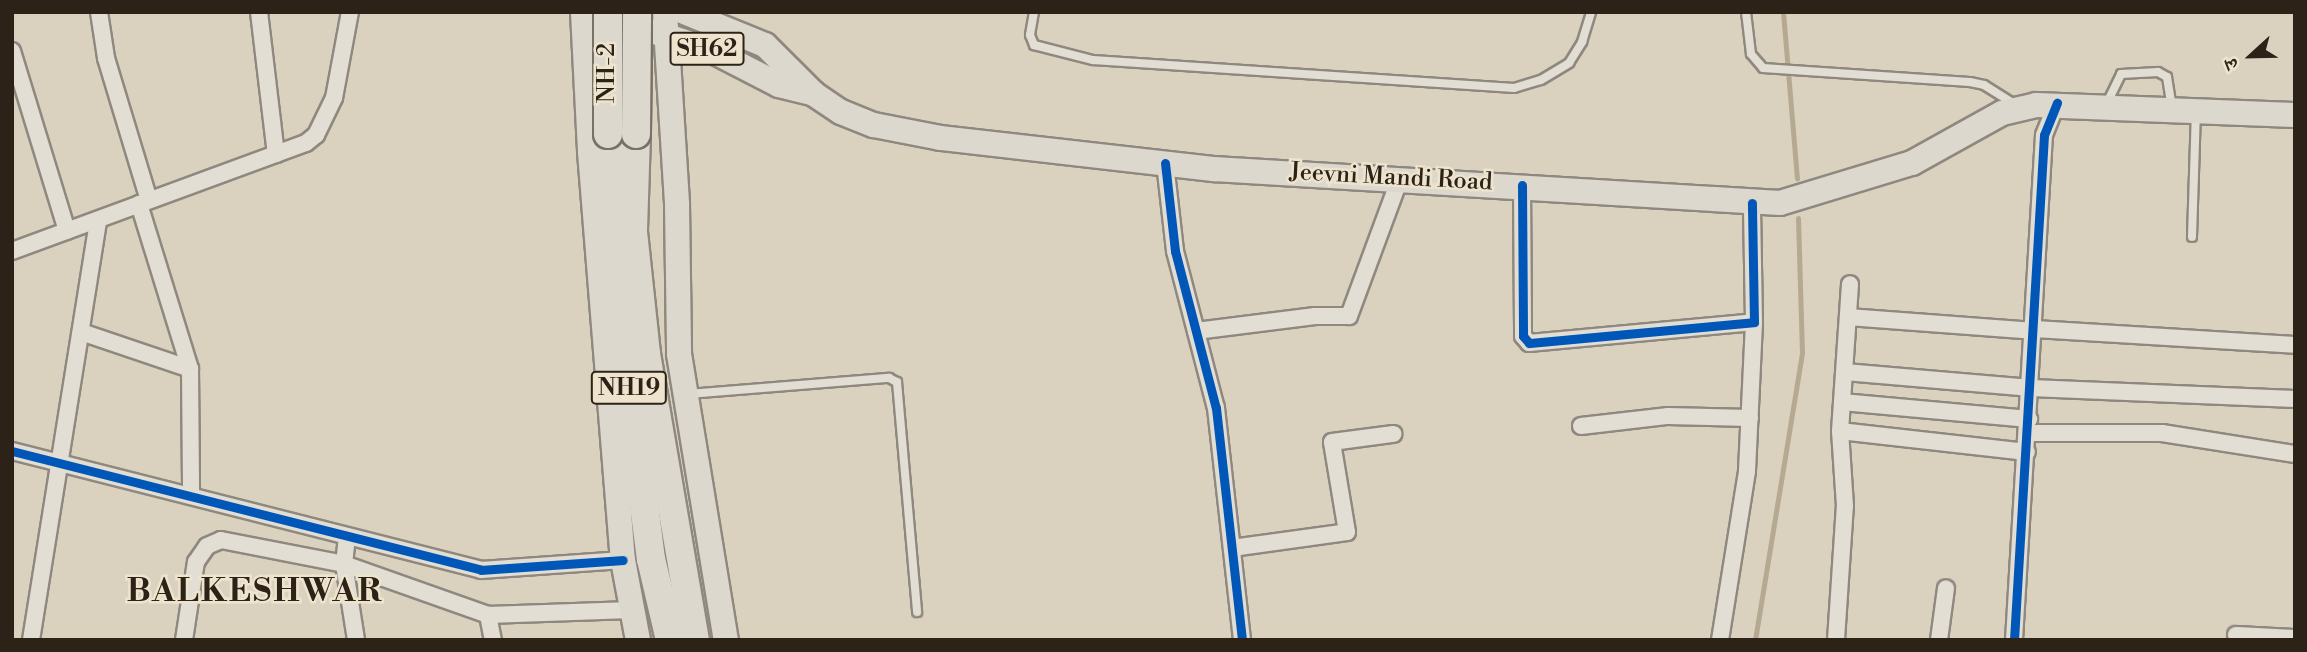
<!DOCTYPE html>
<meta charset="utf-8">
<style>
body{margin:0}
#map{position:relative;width:2307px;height:652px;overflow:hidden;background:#dad1bf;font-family:"Libre Bodoni","Noto Serif Devanagari",serif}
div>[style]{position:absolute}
.stream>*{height:5px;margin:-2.5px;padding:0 2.5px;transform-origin:2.5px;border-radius:2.5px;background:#b6a992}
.roads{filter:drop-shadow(2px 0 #8f887e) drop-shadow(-2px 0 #8f887e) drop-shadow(0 2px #8f887e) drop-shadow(0 -2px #8f887e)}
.lane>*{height:8px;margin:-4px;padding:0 4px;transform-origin:4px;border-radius:4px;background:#e2ded4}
.street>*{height:16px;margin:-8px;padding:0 8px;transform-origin:8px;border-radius:8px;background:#e2ded4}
.primary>*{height:24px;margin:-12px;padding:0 12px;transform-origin:12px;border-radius:12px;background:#ddd8cd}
.highway>*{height:28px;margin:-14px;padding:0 14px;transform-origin:14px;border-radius:14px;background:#ddd8cd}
.bridges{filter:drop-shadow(2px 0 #777166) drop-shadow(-2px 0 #777166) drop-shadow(0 2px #777166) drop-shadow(0 -2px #777166)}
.highway-bridge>*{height:28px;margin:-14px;padding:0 14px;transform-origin:14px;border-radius:14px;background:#ddd8cd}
.cycleway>*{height:9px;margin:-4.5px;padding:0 4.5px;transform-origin:4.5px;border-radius:4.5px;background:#0057b8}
span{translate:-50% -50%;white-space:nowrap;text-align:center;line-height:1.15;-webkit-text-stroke:5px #eee4ce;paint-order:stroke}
.shield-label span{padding:2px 5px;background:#eee4ce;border:2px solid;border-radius:5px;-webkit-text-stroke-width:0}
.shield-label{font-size:23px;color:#2c2218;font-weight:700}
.street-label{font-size:24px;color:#2c2218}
.district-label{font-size:32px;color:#2c2218;font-weight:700;letter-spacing:2px}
.frame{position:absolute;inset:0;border:14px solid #2c2218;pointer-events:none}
.north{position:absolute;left:2216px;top:21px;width:70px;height:70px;-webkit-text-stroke:5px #eee4ce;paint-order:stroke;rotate:248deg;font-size:19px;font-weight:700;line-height:28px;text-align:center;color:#2c2218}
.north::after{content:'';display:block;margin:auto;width:24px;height:32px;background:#2c2218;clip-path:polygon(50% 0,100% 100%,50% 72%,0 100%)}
</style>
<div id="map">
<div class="stream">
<div style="left:1783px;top:12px;width:167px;rotate:85.2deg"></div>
<div style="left:1755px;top:640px;width:291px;rotate:-80.7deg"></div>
<div style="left:1802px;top:353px;width:135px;rotate:-91.7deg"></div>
</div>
<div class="roads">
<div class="lane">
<div style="left:1034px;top:12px;width:23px;rotate:100deg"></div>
<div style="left:1030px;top:35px;width:11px;rotate:68deg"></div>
<div style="left:1034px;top:45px;width:61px;rotate:14.3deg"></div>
<div style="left:1093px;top:60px;width:422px;rotate:3.8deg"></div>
<div style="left:1514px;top:88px;width:28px;rotate:-17deg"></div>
<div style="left:1541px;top:80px;width:33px;rotate:-31deg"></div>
<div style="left:1569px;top:63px;width:25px;rotate:-58deg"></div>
<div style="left:1582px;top:42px;width:31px;rotate:-73deg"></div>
<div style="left:1746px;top:12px;width:42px;rotate:83.2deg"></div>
<div style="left:1751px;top:54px;width:18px;rotate:49deg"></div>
<div style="left:1763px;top:68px;width:207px;rotate:3.9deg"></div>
<div style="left:1970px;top:82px;width:14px;rotate:12deg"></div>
<div style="left:1984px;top:85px;width:36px;rotate:32deg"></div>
<div style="left:2107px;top:103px;width:32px;rotate:-64deg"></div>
<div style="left:2121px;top:74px;width:37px;rotate:-3deg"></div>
<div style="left:2158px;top:72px;width:10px;rotate:29deg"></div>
<div style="left:2167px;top:77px;width:30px;rotate:81deg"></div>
<div style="left:2192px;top:237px;width:124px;rotate:-88.2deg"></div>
<div style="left:688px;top:394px;width:202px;rotate:-4.6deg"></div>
<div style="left:889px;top:378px;width:9px;rotate:27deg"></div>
<div style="left:897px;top:382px;width:231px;rotate:85deg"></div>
</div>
<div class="street">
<div style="left:99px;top:12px;width:47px;rotate:81.3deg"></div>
<div style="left:106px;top:58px;width:148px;rotate:73.2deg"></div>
<div style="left:259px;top:12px;width:143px;rotate:83.2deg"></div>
<div style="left:12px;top:51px;width:188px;rotate:73deg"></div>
<div style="left:1165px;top:163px;width:89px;rotate:83.5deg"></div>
<div style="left:1175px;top:251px;width:162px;rotate:75.4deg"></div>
<div style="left:1216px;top:408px;width:233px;rotate:83.6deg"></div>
<div style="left:1522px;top:185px;width:151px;rotate:89.6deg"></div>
<div style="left:1523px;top:336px;width:9px;rotate:49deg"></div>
<div style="left:1529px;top:343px;width:226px;rotate:-5.3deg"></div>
<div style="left:1754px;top:322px;width:119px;rotate:-91deg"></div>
<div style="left:139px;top:204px;width:173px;rotate:72.8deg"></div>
<div style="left:190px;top:369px;width:127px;rotate:89.5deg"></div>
<div style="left:12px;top:251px;width:313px;rotate:-20.2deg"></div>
<div style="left:306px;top:143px;width:13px;rotate:-39deg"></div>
<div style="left:316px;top:135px;width:41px;rotate:-64.1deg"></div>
<div style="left:334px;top:98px;width:87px;rotate:-79.5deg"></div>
<div style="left:1848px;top:317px;width:188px;rotate:4.3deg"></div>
<div style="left:2035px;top:329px;width:260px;rotate:3.5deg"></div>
<div style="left:1196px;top:331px;width:120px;rotate:-7.2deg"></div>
<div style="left:1315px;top:316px;width:34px"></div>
<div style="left:1349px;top:316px;width:147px;rotate:-69.7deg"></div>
<div style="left:81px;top:332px;width:115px;rotate:18.7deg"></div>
<div style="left:1845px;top:372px;width:187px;rotate:4.9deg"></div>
<div style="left:2031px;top:388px;width:264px;rotate:2.4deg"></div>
<div style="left:1842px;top:402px;width:188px;rotate:5.2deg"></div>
<div style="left:1581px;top:426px;width:88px;rotate:-6.6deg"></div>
<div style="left:1668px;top:416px;width:82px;rotate:1.4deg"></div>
<div style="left:1840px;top:431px;width:188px;rotate:6.4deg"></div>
<div style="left:2028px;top:433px;width:134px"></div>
<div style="left:2162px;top:433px;width:135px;rotate:9deg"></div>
<div style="left:12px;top:451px;width:484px;rotate:14.2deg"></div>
<div style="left:481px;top:570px;width:142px;rotate:-4deg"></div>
<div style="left:347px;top:536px;width:28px;rotate:96deg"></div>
<div style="left:344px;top:564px;width:77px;rotate:81deg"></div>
<div style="left:1232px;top:548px;width:116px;rotate:-7.9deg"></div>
<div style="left:1347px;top:532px;width:91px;rotate:-99.5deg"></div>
<div style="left:1332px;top:442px;width:62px;rotate:-7.5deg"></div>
<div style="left:488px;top:615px;width:25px;rotate:79deg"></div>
<div style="left:2236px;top:635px;width:59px;rotate:2.9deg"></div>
<div style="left:31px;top:640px;width:425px;rotate:-80.9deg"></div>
<div style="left:184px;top:640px;width:79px;rotate:-81.3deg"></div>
<div style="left:196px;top:562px;width:19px;rotate:-55deg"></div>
<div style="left:207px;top:546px;width:15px;rotate:-23deg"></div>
<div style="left:221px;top:540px;width:125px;rotate:11deg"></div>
<div style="left:344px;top:564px;width:153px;rotate:19.5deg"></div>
<div style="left:488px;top:615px;width:143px;rotate:-2deg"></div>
<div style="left:1720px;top:640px;width:171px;rotate:-80.9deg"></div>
<div style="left:1747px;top:471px;width:149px;rotate:-87.3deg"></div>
<div style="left:1836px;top:640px;width:134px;rotate:-86.2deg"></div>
<div style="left:1845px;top:506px;width:75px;rotate:-93.8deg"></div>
<div style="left:1840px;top:431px;width:147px;rotate:-86.1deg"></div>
<div style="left:1939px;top:640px;width:52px;rotate:-82.3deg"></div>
<div style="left:2014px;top:640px;width:506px;rotate:-86.6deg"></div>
<div style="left:2044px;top:135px;width:35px;rotate:-68deg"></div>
</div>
<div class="primary">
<div style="left:583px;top:12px;width:140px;rotate:87.1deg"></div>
<div style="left:590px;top:152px;width:409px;rotate:85.4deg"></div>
<div style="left:623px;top:560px;width:81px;rotate:79.4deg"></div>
<div style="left:665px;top:12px;width:193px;rotate:86.4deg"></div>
<div style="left:677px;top:205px;width:149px;rotate:89.2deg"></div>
<div style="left:679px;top:354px;width:290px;rotate:80.7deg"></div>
<div style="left:684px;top:12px;width:87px;rotate:22.2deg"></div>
<div style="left:765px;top:45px;width:69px;rotate:45deg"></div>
<div style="left:814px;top:94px;width:32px;rotate:34deg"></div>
<div style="left:841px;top:112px;width:35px;rotate:22deg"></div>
<div style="left:874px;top:125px;width:68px;rotate:11deg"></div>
<div style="left:941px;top:138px;width:275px;rotate:6.5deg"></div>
<div style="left:1214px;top:169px;width:567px;rotate:3.44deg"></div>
<div style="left:1780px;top:203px;width:138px;rotate:-16.9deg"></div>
<div style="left:1912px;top:163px;width:103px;rotate:-29.1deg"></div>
<div style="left:2002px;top:113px;width:35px;rotate:-13deg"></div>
<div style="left:2036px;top:105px;width:259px;rotate:2.2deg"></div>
<div style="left:652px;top:31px;width:66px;rotate:18.4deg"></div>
<div style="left:715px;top:52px;width:72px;rotate:27.3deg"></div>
<div style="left:779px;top:85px;width:36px;rotate:14deg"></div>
</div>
<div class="highway">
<div style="left:608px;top:134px;width:199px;rotate:86deg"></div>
<div style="left:622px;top:333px;width:228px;rotate:82.7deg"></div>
<div style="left:651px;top:559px;width:83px;rotate:76.8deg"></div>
<div style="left:636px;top:134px;width:98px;rotate:91.8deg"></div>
<div style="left:633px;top:232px;width:123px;rotate:83.9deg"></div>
<div style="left:646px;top:354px;width:290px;rotate:80.3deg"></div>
</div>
</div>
<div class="bridges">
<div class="highway-bridge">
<div style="left:608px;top:12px;width:122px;rotate:90deg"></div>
<div style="left:636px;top:134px;width:122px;rotate:-89.5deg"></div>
</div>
</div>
<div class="cycleway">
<div style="left:1165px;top:163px;width:89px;rotate:83.5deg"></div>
<div style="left:1175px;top:251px;width:162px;rotate:75.4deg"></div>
<div style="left:1216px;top:408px;width:233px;rotate:83.6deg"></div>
<div style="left:1522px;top:185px;width:151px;rotate:89.6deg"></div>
<div style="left:1523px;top:336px;width:9px;rotate:49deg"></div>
<div style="left:1529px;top:343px;width:226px;rotate:-5.3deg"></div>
<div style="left:1754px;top:322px;width:119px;rotate:-91deg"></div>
<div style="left:12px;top:451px;width:484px;rotate:14.2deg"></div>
<div style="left:481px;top:570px;width:142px;rotate:-4deg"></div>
<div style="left:2014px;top:640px;width:506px;rotate:-86.6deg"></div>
<div style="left:2044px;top:135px;width:35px;rotate:-68deg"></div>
</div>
<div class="shield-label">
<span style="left:707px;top:49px">SH62</span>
<span style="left:629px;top:388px">NH19</span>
</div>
<div class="street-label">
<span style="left:608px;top:73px;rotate:-90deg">NH-2</span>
<span style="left:1391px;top:178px;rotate:3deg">Jeevni Mandi Road</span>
</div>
<div class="district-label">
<span style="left:255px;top:591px">BALKESHWAR</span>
</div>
<div class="frame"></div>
<div class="north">उ</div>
</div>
